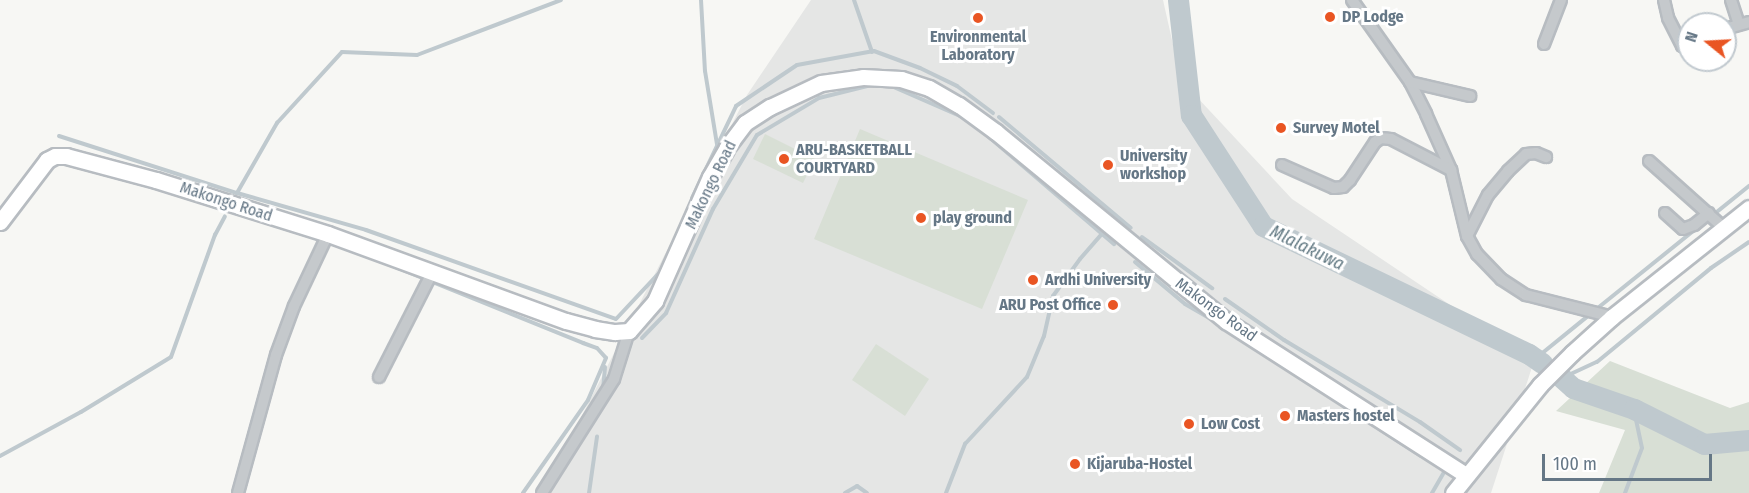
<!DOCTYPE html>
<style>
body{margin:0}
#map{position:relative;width:1749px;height:493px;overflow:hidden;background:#f7f7f4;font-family:"Fira Sans Condensed",sans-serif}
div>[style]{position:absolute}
.built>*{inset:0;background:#e5e6e5}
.green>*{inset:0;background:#d8dfd5}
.stream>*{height:4px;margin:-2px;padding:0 2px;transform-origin:2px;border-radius:2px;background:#bfc9ce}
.river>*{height:21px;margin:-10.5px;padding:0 10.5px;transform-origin:10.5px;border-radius:10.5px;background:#bfc9ce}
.roads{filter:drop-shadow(2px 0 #b7bcc1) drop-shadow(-2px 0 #b7bcc1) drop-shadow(0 2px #b7bcc1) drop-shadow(0 -2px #b7bcc1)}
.street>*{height:10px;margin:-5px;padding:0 5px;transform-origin:5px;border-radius:5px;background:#c5c9cc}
.secondary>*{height:15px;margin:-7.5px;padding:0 7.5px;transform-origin:7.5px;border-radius:7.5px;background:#fff}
.dots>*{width:16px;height:16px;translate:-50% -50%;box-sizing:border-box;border:3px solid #fff;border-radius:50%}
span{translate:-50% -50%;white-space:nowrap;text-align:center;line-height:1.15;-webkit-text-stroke:6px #fff;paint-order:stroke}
.poi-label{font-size:16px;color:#657786;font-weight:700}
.left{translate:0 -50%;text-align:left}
.right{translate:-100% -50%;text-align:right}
.street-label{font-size:16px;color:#657786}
.water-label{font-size:18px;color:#617882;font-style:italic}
.north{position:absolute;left:1677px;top:12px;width:60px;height:60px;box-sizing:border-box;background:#fff;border:2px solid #c1c9cf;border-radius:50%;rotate:288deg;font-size:16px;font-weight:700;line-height:24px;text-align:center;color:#657786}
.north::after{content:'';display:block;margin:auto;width:21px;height:27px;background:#e95523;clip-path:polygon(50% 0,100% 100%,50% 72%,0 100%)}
.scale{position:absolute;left:1542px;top:454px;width:170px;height:27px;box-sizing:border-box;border:3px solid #657786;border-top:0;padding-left:8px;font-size:18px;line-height:21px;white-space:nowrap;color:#657786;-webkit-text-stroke:4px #fff;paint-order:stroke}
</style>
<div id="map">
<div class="built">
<div style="clip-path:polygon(811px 0,1163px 0,1181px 80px,1292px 199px,1534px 361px,1491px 493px,542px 493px,747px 95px)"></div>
</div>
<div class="green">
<div style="clip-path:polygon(860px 129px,1028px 200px,982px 309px,814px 239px)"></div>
<div style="clip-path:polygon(765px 134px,815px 159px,803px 183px,753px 159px)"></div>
<div style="clip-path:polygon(876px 344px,929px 379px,905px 416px,852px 380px)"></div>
<div style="clip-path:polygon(1610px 361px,1730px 408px,1749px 402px,1749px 493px,1599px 493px,1625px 430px,1556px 411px)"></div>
</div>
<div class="stream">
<div style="left:701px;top:0;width:71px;rotate:86.8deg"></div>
<div style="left:705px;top:71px;width:74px;rotate:80.7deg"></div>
<div style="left:854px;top:0;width:55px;rotate:70.9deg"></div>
<div style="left:889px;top:85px;width:85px;rotate:23.6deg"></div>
<div style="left:999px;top:117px;width:172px;rotate:40.1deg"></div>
<div style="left:982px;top:131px;width:174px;rotate:40.6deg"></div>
<div style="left:59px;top:136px;width:187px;rotate:17.8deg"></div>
<div style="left:237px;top:193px;width:134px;rotate:16deg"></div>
<div style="left:366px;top:230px;width:265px;rotate:19.6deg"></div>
<div style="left:616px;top:319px;width:69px;rotate:-46.8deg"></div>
<div style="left:237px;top:193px;width:81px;rotate:-60.3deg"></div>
<div style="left:277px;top:123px;width:96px;rotate:-47.5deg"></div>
<div style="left:342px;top:52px;width:75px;rotate:2.3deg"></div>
<div style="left:417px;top:55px;width:154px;rotate:-20.9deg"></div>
<div style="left:692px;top:198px;width:102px;rotate:-64.4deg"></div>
<div style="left:736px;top:106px;width:73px;rotate:-33.9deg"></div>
<div style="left:797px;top:65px;width:78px;rotate:-10.3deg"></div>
<div style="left:874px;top:51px;width:49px;rotate:20.3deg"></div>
<div style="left:920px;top:68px;width:41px;rotate:25.9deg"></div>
<div style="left:957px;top:86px;width:45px;rotate:36.9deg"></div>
<div style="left:1142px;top:237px;width:87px;rotate:36.1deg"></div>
<div style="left:373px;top:258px;width:227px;rotate:22deg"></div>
<div style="left:583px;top:343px;width:15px;rotate:20deg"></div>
<div style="left:597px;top:348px;width:13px;rotate:48deg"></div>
<div style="left:1135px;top:262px;width:65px;rotate:40deg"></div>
<div style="left:1185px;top:304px;width:30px;rotate:30deg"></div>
<div style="left:1225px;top:299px;width:72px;rotate:34.8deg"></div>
<div style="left:1284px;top:340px;width:159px;rotate:31.1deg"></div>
<div style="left:1420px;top:422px;width:49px;rotate:35deg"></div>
<div style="left:1599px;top:307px;width:193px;rotate:-38.9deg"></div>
<div style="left:642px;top:338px;width:35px;rotate:-46deg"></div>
<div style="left:666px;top:313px;width:114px;rotate:-65.7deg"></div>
<div style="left:713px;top:209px;width:86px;rotate:-59.3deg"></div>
<div style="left:757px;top:135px;width:72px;rotate:-30.8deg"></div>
<div style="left:819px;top:98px;width:59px;rotate:-13.8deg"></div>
<div style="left:1535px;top:359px;width:68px;rotate:-39.1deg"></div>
<div style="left:1562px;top:378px;width:38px;rotate:-25deg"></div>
<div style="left:1597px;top:362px;width:148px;rotate:-39.5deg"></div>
<div style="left:1711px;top:268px;width:46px;rotate:-34.4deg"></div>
<div style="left:603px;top:390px;width:23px;rotate:-85deg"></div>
<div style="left:1341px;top:404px;width:95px;rotate:33deg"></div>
<div style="left:0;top:456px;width:92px;rotate:-28.5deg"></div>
<div style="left:81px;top:412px;width:105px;rotate:-31.4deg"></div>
<div style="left:171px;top:357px;width:130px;rotate:-70.2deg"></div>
<div style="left:215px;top:235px;width:21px;rotate:-62deg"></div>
<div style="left:523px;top:493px;width:113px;rotate:-55deg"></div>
<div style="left:588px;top:400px;width:46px;rotate:-66.8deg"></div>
<div style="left:589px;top:493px;width:57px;rotate:-81.9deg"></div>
<div style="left:845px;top:493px;width:14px;rotate:-30deg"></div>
<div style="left:857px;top:486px;width:12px;rotate:35deg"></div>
<div style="left:946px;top:493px;width:53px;rotate:-68.8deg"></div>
<div style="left:965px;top:444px;width:91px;rotate:-47.2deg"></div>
<div style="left:1027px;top:377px;width:44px;rotate:-67.5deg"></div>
<div style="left:1044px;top:336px;width:41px;rotate:-77.3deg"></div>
<div style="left:1053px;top:296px;width:46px;rotate:-53.9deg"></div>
<div style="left:1080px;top:259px;width:33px;rotate:-49deg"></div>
<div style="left:1432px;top:493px;width:24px;rotate:-60deg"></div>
<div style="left:1625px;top:493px;width:48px;rotate:-69.3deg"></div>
<div style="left:1642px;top:448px;width:40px;rotate:-102deg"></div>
</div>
<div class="river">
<div style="left:1178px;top:0;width:116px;rotate:83.6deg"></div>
<div style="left:1191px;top:115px;width:132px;rotate:57deg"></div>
<div style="left:1263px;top:226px;width:295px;rotate:25.7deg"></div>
<div style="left:1529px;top:354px;width:16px;rotate:35deg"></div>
<div style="left:1562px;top:378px;width:15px;rotate:42deg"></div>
<div style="left:1573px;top:388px;width:65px;rotate:19deg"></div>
<div style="left:1634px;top:409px;width:78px;rotate:26.6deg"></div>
<div style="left:1704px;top:444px;width:45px;rotate:-5.1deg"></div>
</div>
<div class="roads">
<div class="street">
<div style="left:1352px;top:0;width:100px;rotate:54.7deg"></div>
<div style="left:1410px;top:82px;width:36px;rotate:63deg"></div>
<div style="left:1426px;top:114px;width:61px;rotate:65.9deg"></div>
<div style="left:1451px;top:170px;width:68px;rotate:76.4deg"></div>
<div style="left:1467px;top:236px;width:21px;rotate:61deg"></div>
<div style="left:1477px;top:254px;width:35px;rotate:46deg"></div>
<div style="left:1501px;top:279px;width:30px;rotate:33deg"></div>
<div style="left:1526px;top:295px;width:89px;rotate:14.3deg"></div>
<div style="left:1664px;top:0;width:18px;rotate:77deg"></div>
<div style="left:1668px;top:18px;width:31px;rotate:63deg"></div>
<div style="left:1682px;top:46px;width:8px;rotate:23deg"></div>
<div style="left:1731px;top:0;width:25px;rotate:72deg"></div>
<div style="left:1725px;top:29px;width:25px;rotate:-16deg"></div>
<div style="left:1544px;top:44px;width:47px;rotate:-68.9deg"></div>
<div style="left:1410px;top:82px;width:62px;rotate:13.1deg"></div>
<div style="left:1649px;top:161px;width:101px;rotate:41.8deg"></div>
<div style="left:1282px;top:165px;width:57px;rotate:23.9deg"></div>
<div style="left:1334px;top:188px;width:9px;rotate:-6deg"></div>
<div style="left:1343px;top:187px;width:10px;rotate:-45deg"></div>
<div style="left:1350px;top:180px;width:45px;rotate:-56.7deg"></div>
<div style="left:1375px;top:142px;width:7px;rotate:-34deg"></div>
<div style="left:1381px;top:138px;width:10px;rotate:6deg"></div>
<div style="left:1391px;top:139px;width:68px;rotate:27.3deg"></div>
<div style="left:1665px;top:213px;width:24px;rotate:42deg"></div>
<div style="left:1683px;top:229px;width:12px;rotate:-20deg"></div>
<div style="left:1694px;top:225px;width:19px;rotate:-39deg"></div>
<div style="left:1467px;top:236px;width:46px;rotate:-62.9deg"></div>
<div style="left:1488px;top:195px;width:31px;rotate:-50deg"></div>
<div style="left:1508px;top:171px;width:25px;rotate:-43deg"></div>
<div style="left:1526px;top:154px;width:10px;rotate:-6deg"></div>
<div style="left:1536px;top:153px;width:11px;rotate:22deg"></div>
<div style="left:379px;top:377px;width:117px;rotate:-63deg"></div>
<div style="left:238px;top:493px;width:143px;rotate:-74.6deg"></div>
<div style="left:276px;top:355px;width:52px;rotate:-69.8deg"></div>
<div style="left:294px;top:306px;width:80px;rotate:-64.7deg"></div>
<div style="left:542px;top:493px;width:135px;rotate:-57.7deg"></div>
<div style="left:614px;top:379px;width:50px;rotate:-72.6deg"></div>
</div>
<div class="secondary">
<div style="left:0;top:222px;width:78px;rotate:-52.8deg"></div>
<div style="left:47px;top:160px;width:9px;rotate:-27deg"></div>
<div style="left:55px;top:156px;width:11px"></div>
<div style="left:66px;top:156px;width:93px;rotate:14.9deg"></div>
<div style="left:156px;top:180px;width:180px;rotate:17.4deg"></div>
<div style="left:328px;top:234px;width:253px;rotate:20.1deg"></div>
<div style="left:566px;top:321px;width:30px;rotate:15deg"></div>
<div style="left:595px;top:329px;width:20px;rotate:9deg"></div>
<div style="left:615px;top:332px;width:14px;rotate:-4deg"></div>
<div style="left:629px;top:331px;width:40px;rotate:-49deg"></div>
<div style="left:655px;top:301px;width:136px;rotate:-66.1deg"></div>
<div style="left:710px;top:177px;width:34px;rotate:-60deg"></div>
<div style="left:727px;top:147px;width:30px;rotate:-53deg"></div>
<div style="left:745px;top:123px;width:30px;rotate:-33deg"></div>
<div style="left:770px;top:107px;width:56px;rotate:-25.2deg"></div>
<div style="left:821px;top:83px;width:42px;rotate:-8.1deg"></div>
<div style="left:863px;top:77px;width:38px;rotate:3deg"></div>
<div style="left:901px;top:79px;width:29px;rotate:18deg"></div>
<div style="left:929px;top:88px;width:34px;rotate:30deg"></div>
<div style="left:959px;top:105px;width:46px;rotate:36.1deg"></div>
<div style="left:996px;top:132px;width:298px;rotate:39.4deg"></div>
<div style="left:1226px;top:321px;width:285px;rotate:32.7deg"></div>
<div style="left:1453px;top:493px;width:139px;rotate:-51.1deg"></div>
<div style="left:1540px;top:385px;width:45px;rotate:-45deg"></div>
<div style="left:1572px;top:353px;width:54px;rotate:-42deg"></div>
<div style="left:1612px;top:317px;width:175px;rotate:-38.5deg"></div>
</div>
</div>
<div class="dots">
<div style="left:1330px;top:17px;background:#e95523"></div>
<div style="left:978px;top:18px;background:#e95523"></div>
<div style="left:1281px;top:128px;background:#e95523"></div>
<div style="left:784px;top:159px;background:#e95523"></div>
<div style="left:1108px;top:165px;background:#e95523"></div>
<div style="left:921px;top:218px;background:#e95523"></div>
<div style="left:1033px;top:280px;background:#e95523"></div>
<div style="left:1113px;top:305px;background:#e95523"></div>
<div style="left:1285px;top:416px;background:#e95523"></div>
<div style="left:1189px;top:424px;background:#e95523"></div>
<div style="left:1075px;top:464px;background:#e95523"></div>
</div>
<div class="poi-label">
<span class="left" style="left:1342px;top:17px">DP Lodge</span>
<span style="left:978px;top:46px">Environmental<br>Laboratory</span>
<span class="left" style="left:1293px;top:128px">Survey Motel</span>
<span class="left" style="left:796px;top:159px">ARU-BASKETBALL<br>COURTYARD</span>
<span class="left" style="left:1120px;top:165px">University<br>workshop</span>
<span class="left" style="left:933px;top:218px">play ground</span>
<span class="left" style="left:1045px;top:280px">Ardhi University</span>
<span class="right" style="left:1101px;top:305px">ARU Post Office</span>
<span class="left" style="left:1297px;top:416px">Masters hostel</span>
<span class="left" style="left:1201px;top:424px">Low Cost</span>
<span class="left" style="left:1087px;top:464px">Kijaruba-Hostel</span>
</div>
<div class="street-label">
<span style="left:711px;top:185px;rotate:-64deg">Makongo Road</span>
<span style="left:226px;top:202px;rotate:18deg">Makongo Road</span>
<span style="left:1216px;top:310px;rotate:36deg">Makongo Road</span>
</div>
<div class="water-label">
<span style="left:1307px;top:248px;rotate:26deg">Mlalakuwa</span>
</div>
<div class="north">N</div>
<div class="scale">100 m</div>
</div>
